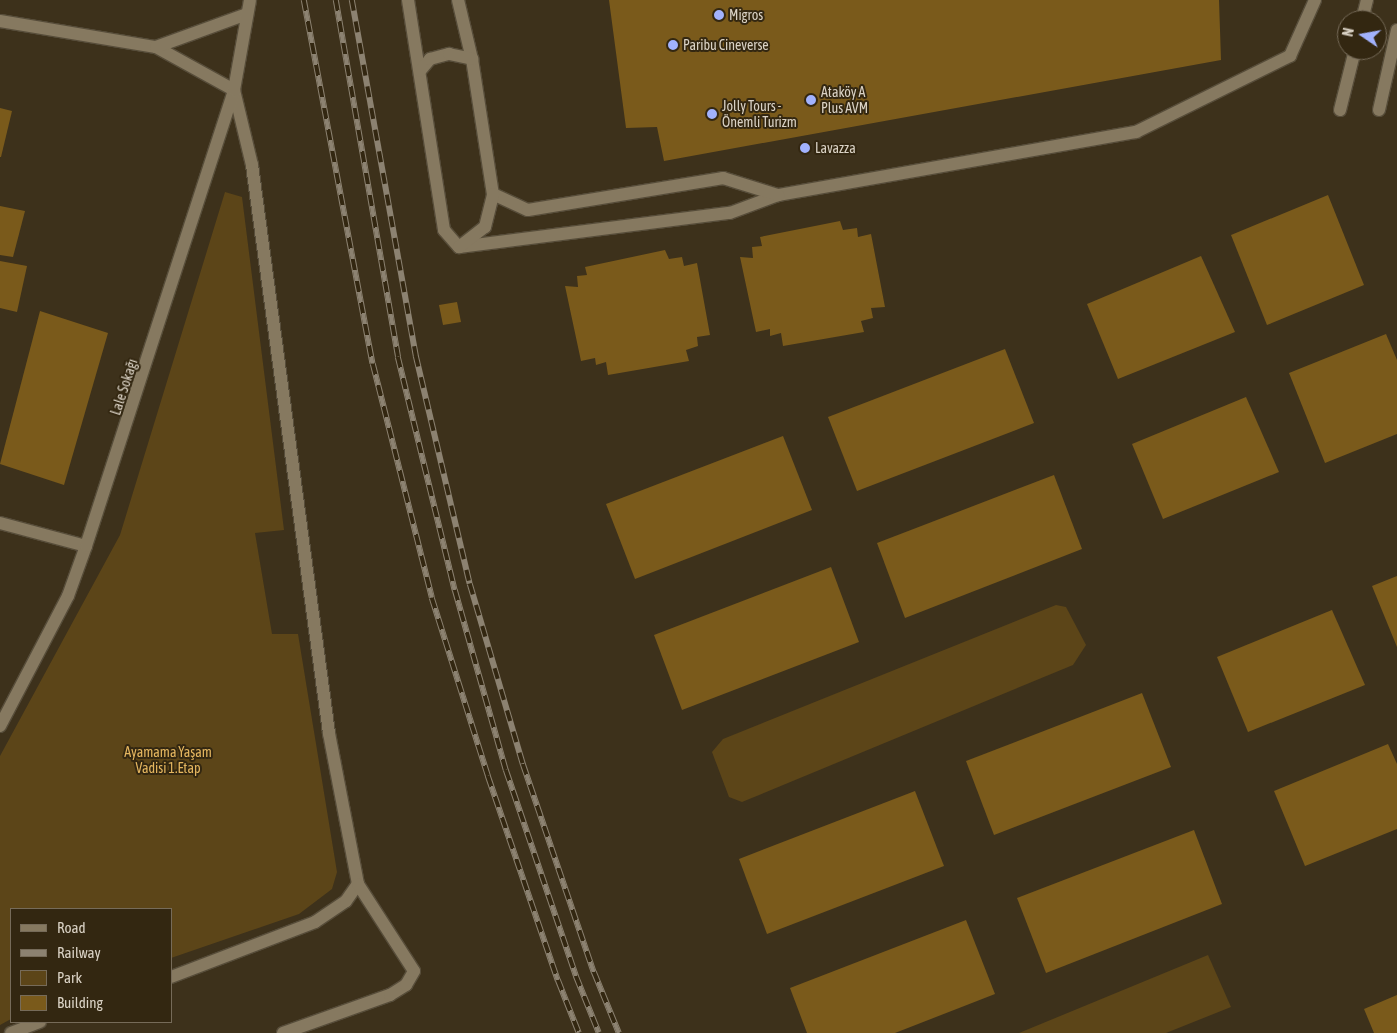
<!DOCTYPE html>
<meta charset="utf-8">
<style>
body{margin:0}
#map{position:relative;width:1397px;height:1033px;overflow:hidden;background:#3d311b;font-family:"Asap Condensed",sans-serif}
div>[style]{position:absolute}
.green>*{inset:0;background:#5c4518}
.building>*{inset:0;background:#7a5a1b}
.roads{filter:drop-shadow(1px 0 #574d3a) drop-shadow(-1px 0 #574d3a) drop-shadow(0 1px #574d3a) drop-shadow(0 -1px #574d3a)}
.lane>*{height:12px;margin:-6px;padding:0 6px;transform-origin:6px;border-radius:6px;background:#867960}
.street>*{height:12px;margin:-6px;padding:0 6px;transform-origin:6px;border-radius:6px;background:#867960}
.rail>*{height:5.5px;margin-top:-2.75px;transform-origin:0;background:repeating-linear-gradient(90deg,#332711 0 11px,#8c8271 0 22px);box-sizing:border-box;border-block:1px solid #8c8271}
.dots>*{width:14px;height:14px;translate:-50% -50%;box-sizing:border-box;border:2px solid #332711;border-radius:50%}
span{translate:-50% -50%;white-space:nowrap;text-align:center;line-height:1.15;-webkit-text-stroke:4px #332711;paint-order:stroke}
.poi-label{font-size:14px;color:#dad2c5}
.left{translate:0 -50%;text-align:left}
.street-label{font-size:14px;color:#dad2c5}
.park-label{font-size:14px;color:#e5b65f}
.legend{position:absolute;left:10px;top:908px;width:162px;height:115px;box-sizing:border-box;background:#332711;border:1px solid #766b59;margin:0;padding:6px 9px;list-style:none;font-size:15px;color:#dad2c5}
.legend li{display:flex;align-items:center;gap:10px;height:25px}
.legend b{width:25px;border:1px solid #766b59}
.north{position:absolute;left:1337px;top:10px;width:50px;height:50px;box-sizing:border-box;background:#332711;border:1px solid #766b59;border-radius:50%;rotate:282deg;font-size:14px;font-weight:700;line-height:20px;text-align:center;color:#dad2c5}
.north::after{content:'';display:block;margin:auto;width:18px;height:22px;background:#a2b2fd;clip-path:polygon(50% 0,100% 100%,50% 72%,0 100%)}
</style>
<div id="map">
<div class="green">
<div style="clip-path:polygon(225px 192px,242px 197px,284px 530px,255px 533px,272px 634px,298px 634px,337px 872px,332px 889px,299px 914px,171px 958px,171px 909px,11px 909px,11px 1019px,0 1025px,0 756px,120px 535px)"></div>
<div style="clip-path:polygon(1056px 605px,1066px 607px,1086px 645px,1073px 665px,742px 802px,729px 797px,712px 752px,723px 739px)"></div>
<div style="clip-path:polygon(1208px 955px,1231px 1007px,1166px 1033px,1019px 1033px)"></div>
</div>
<div class="building">
<div style="clip-path:polygon(609px 0,1219px 0,1221px 60px,664px 161px,657px 127px,626px 128px)"></div>
<div style="clip-path:polygon(0 108px,12px 111px,1px 157px,0 157px)"></div>
<div style="clip-path:polygon(1328px 195px,1364px 285px,1267px 325px,1231px 235px)"></div>
<div style="clip-path:polygon(0 206px,25px 211px,13px 257px,0 255px)"></div>
<div style="clip-path:polygon(840px 221px,843px 230px,857px 228px,858px 237px,871px 234px,885px 307px,871px 308px,873px 318px,861px 321px,864px 332px,783px 346px,781px 333px,770px 336px,770px 329px,756px 332px,740px 257px,753px 258px,752px 247px,762px 246px,760px 237px)"></div>
<div style="clip-path:polygon(665px 250px,669px 259px,682px 257px,684px 266px,697px 263px,710px 335px,697px 337px,698px 346px,686px 350px,689px 361px,608px 375px,606px 362px,596px 365px,595px 358px,581px 361px,565px 286px,578px 287px,577px 276px,587px 275px,585px 267px)"></div>
<div style="clip-path:polygon(1201px 256px,1235px 332px,1118px 379px,1087px 304px)"></div>
<div style="clip-path:polygon(0 261px,27px 266px,17px 312px,0 308px)"></div>
<div style="clip-path:polygon(457px 302px,461px 322px,443px 325px,439px 305px)"></div>
<div style="clip-path:polygon(40px 311px,108px 333px,64px 485px,0 464px)"></div>
<div style="clip-path:polygon(1386px 334px,1397px 360px,1397px 434px,1325px 463px,1289px 373px)"></div>
<div style="clip-path:polygon(1005px 349px,1034px 423px,857px 491px,828px 417px)"></div>
<div style="clip-path:polygon(1246px 397px,1279px 472px,1163px 519px,1132px 444px)"></div>
<div style="clip-path:polygon(783px 436px,812px 510px,635px 579px,606px 504px)"></div>
<div style="clip-path:polygon(1054px 475px,1082px 549px,905px 618px,877px 543px)"></div>
<div style="clip-path:polygon(831px 567px,859px 642px,682px 710px,654px 635px)"></div>
<div style="clip-path:polygon(1397px 576px,1397px 647px,1372px 586px)"></div>
<div style="clip-path:polygon(1332px 610px,1365px 685px,1248px 732px,1217px 657px)"></div>
<div style="clip-path:polygon(1142px 693px,1171px 767px,994px 835px,966px 761px)"></div>
<div style="clip-path:polygon(1388px 744px,1397px 764px,1397px 829px,1305px 866px,1274px 791px)"></div>
<div style="clip-path:polygon(915px 791px,944px 866px,767px 934px,739px 859px)"></div>
<div style="clip-path:polygon(1194px 830px,1222px 904px,1046px 973px,1017px 898px)"></div>
<div style="clip-path:polygon(966px 920px,995px 994px,895px 1033px,807px 1033px,790px 988px)"></div>
<div style="clip-path:polygon(1397px 995px,1397px 1033px,1374px 1033px,1364px 1009px)"></div>
</div>
<div class="roads">
<div class="lane">
<div style="left:171px;top:977px;width:154px;rotate:-20.9deg"></div>
<div style="left:315px;top:922px;width:37px;rotate:-34deg"></div>
<div style="left:346px;top:901px;width:21px;rotate:-55deg"></div>
<div style="left:358px;top:884px;width:154px;rotate:-100.9deg"></div>
<div style="left:329px;top:733px;width:573px;rotate:-97.72deg"></div>
<div style="left:252px;top:165px;width:77px;rotate:-103.5deg"></div>
<div style="left:11px;top:1033px;width:31px;rotate:-21deg"></div>
<div style="left:283px;top:1033px;width:114px;rotate:-19.6deg"></div>
<div style="left:390px;top:995px;width:19px;rotate:-32deg"></div>
<div style="left:406px;top:985px;width:16px;rotate:-60deg"></div>
<div style="left:414px;top:971px;width:103px;rotate:-122.8deg"></div>
</div>
<div class="street">
<div style="left:408px;top:0;width:233px;rotate:81.1deg"></div>
<div style="left:444px;top:230px;width:23px;rotate:49deg"></div>
<div style="left:459px;top:247px;width:273px;rotate:-7.2deg"></div>
<div style="left:730px;top:213px;width:51px;rotate:-20.6deg"></div>
<div style="left:778px;top:195px;width:364px;rotate:-10deg"></div>
<div style="left:1136px;top:132px;width:172px;rotate:-26.3deg"></div>
<div style="left:1290px;top:56px;width:61px;rotate:-65.9deg"></div>
<div style="left:458px;top:0;width:61px;rotate:76.7deg"></div>
<div style="left:472px;top:59px;width:137px;rotate:81.2deg"></div>
<div style="left:493px;top:194px;width:38px;rotate:25deg"></div>
<div style="left:528px;top:210px;width:198px;rotate:-9.3deg"></div>
<div style="left:723px;top:178px;width:58px;rotate:17.2deg"></div>
<div style="left:1362px;top:20px;width:21px;rotate:-76deg"></div>
<div style="left:0;top:21px;width:158px;rotate:9.5deg"></div>
<div style="left:156px;top:47px;width:89px;rotate:28.9deg"></div>
<div style="left:156px;top:47px;width:97px;rotate:-19.9deg"></div>
<div style="left:420px;top:71px;width:16px;rotate:-50deg"></div>
<div style="left:430px;top:59px;width:20px;rotate:-15deg"></div>
<div style="left:449px;top:54px;width:24px;rotate:12deg"></div>
<div style="left:1340px;top:110px;width:62px;rotate:-76deg"></div>
<div style="left:1379px;top:110px;width:82px;rotate:-77.3deg"></div>
<div style="left:459px;top:247px;width:33px;rotate:-38deg"></div>
<div style="left:485px;top:227px;width:34px;rotate:-76deg"></div>
<div style="left:0;top:523px;width:89px;rotate:15deg"></div>
<div style="left:0;top:726px;width:147px;rotate:-62.4deg"></div>
<div style="left:68px;top:596px;width:53px;rotate:-70.2deg"></div>
<div style="left:86px;top:546px;width:479px;rotate:-72deg"></div>
<div style="left:234px;top:90px;width:91px;rotate:-79.9deg"></div>
</div>
</div>
<div class="rail">
<div style="left:304px;top:0;width:370px;rotate:79.3deg"></div>
<div style="left:373px;top:364px;width:241px;rotate:75.8deg"></div>
<div style="left:432px;top:598px;width:187px;rotate:72.5deg"></div>
<div style="left:488px;top:776px;width:216px;rotate:71.1deg"></div>
<div style="left:558px;top:980px;width:57px;rotate:68.4deg"></div>
<div style="left:336px;top:0;width:362px;rotate:80.1deg"></div>
<div style="left:398px;top:357px;width:240px;rotate:76.3deg"></div>
<div style="left:455px;top:590px;width:187px;rotate:74.2deg"></div>
<div style="left:506px;top:770px;width:218px;rotate:71.2deg"></div>
<div style="left:576px;top:976px;width:61px;rotate:68deg"></div>
<div style="left:352px;top:0;width:362px;rotate:79.8deg"></div>
<div style="left:416px;top:356px;width:234px;rotate:76.7deg"></div>
<div style="left:470px;top:584px;width:188px;rotate:73.6deg"></div>
<div style="left:523px;top:764px;width:220px;rotate:71.2deg"></div>
<div style="left:594px;top:972px;width:66px;rotate:67.7deg"></div>
</div>
<div class="dots">
<div style="left:719px;top:15px;background:#a2b2fd"></div>
<div style="left:673px;top:45px;background:#a2b2fd"></div>
<div style="left:811px;top:100px;background:#a2b2fd"></div>
<div style="left:712px;top:114px;background:#a2b2fd"></div>
<div style="left:805px;top:148px;background:#a2b2fd"></div>
</div>
<div class="poi-label">
<span class="left" style="left:729px;top:15px">Migros</span>
<span class="left" style="left:683px;top:45px">Paribu Cineverse</span>
<span class="left" style="left:821px;top:100px">Ataköy A<br>Plus AVM</span>
<span class="left" style="left:722px;top:114px">Jolly Tours -<br>Önemli Turizm</span>
<span class="left" style="left:815px;top:148px">Lavazza</span>
</div>
<div class="street-label">
<span style="left:124px;top:387px;rotate:-72deg">Lale Sokağı</span>
</div>
<div class="park-label">
<span style="left:168px;top:760px">Ayamama Yaşam<br>Vadisi 1.Etap</span>
</div>
<ul class="legend">
<li><b style="height:6px;background:#867960"></b>Road</li>
<li><b style="height:6px;background:#8c8271"></b>Railway</li>
<li><b style="height:14px;background:#5c4518"></b>Park</li>
<li><b style="height:14px;background:#7a5a1b"></b>Building</li>
</ul>
<div class="north">N</div>
</div>
